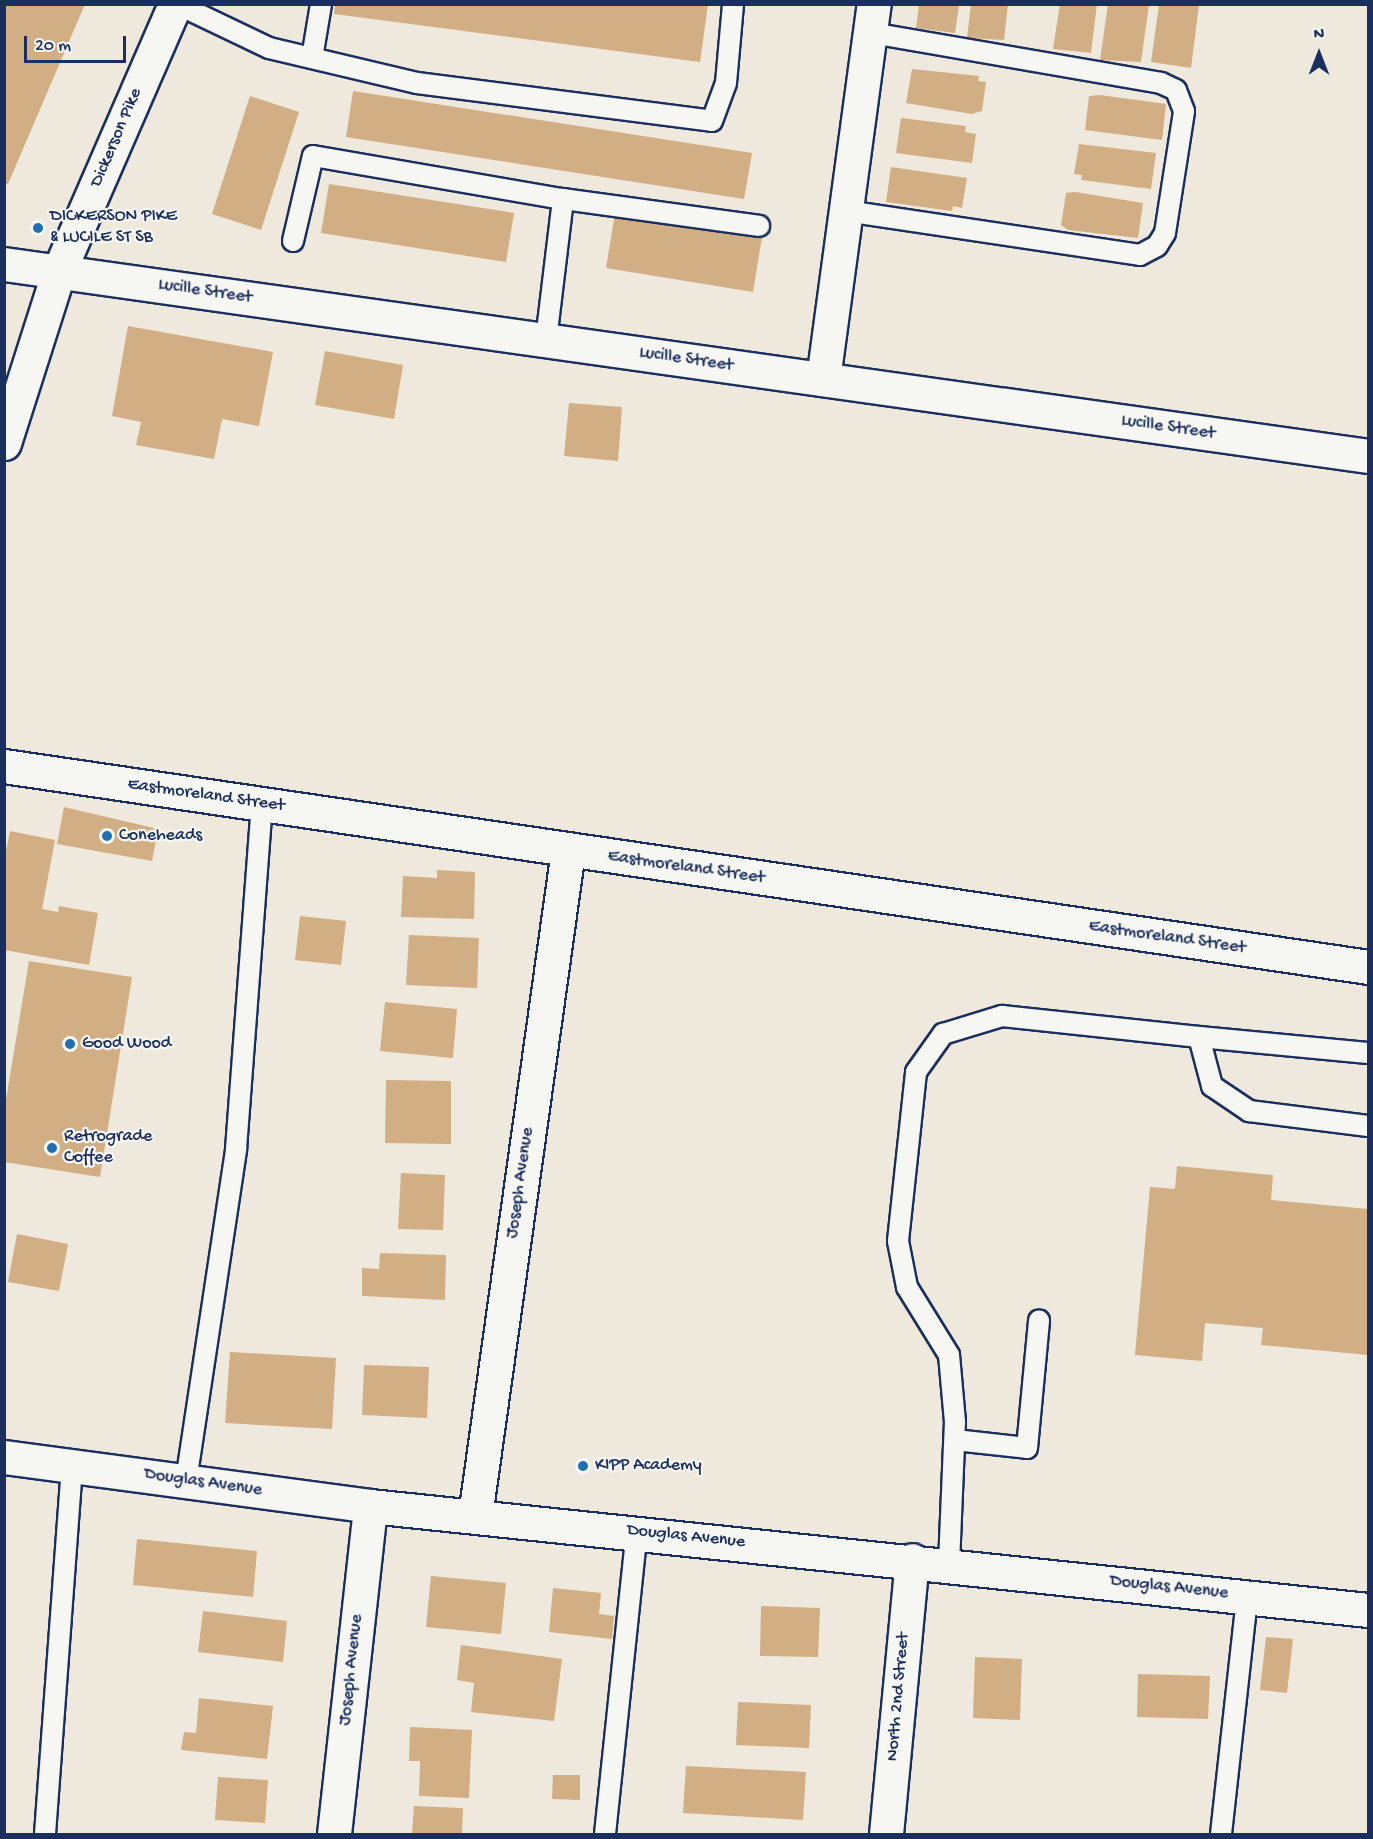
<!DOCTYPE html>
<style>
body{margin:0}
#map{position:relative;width:1373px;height:1839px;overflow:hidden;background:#efe8dc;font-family:"Gochi Hand",sans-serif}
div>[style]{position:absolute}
.building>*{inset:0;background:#d2ae84}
.roads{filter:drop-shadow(2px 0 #1b2f5e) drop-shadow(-2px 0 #1b2f5e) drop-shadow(0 2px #1b2f5e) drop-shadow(0 -2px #1b2f5e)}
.lane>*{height:20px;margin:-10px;padding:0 10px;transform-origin:10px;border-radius:10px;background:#f6f6f2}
.street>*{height:33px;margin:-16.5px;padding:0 16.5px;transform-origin:16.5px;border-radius:16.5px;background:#f6f6f2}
.secondary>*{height:33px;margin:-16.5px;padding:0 16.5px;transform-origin:16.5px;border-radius:16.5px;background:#f6f6f2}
.primary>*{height:33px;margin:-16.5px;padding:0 16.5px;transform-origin:16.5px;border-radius:16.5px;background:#f6f6f2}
.dots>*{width:16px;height:16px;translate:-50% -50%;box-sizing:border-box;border:3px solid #f6f6f2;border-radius:50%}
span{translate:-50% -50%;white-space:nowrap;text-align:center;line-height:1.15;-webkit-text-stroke:4.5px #f6f6f2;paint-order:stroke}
.street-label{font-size:18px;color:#1b2f5e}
.poi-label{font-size:18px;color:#1b2f5e}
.left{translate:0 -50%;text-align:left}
.frame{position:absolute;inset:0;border:6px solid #1b2f5e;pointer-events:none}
.north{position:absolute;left:1289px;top:24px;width:60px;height:60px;-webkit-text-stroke:4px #f6f6f2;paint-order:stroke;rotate:0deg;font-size:16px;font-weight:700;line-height:24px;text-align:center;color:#1b2f5e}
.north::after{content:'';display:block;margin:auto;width:21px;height:27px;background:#1b2f5e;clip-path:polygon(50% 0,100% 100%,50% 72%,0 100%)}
.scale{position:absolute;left:24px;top:36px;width:102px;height:27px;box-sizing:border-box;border:3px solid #1b2f5e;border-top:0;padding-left:8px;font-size:18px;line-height:21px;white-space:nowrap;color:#1b2f5e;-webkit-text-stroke:4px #f6f6f2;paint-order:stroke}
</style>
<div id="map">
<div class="building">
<div style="clip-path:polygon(4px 4px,85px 4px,8px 184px,4px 183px)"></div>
<div style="clip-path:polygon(335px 4px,708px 4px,700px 62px,334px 14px)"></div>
<div style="clip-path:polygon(971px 4px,1008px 4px,1004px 40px,967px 38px)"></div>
<div style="clip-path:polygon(1060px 4px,1097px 4px,1091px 53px,1053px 49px)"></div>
<div style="clip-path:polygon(1108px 4px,1149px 4px,1141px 62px,1100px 60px)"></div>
<div style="clip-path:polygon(919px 5px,959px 5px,955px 33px,916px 28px)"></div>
<div style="clip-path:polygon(1159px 5px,1199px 5px,1191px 68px,1151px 62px)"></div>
<div style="clip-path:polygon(912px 69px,979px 76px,978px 81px,986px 82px,982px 111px,972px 114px,906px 103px)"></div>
<div style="clip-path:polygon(353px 91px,752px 153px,744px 199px,346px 137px)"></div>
<div style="clip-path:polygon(1100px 95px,1166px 104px,1162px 140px,1085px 130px,1089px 96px)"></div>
<div style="clip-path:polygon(250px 96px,299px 112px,261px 230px,212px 214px)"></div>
<div style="clip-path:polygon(901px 118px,966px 126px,965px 132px,976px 134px,972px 163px,896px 153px)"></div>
<div style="clip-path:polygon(1079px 144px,1156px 153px,1151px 189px,1081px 180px,1082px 175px,1074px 174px)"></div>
<div style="clip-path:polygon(891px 167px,967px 178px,962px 208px,953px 206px,952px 211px,886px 202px)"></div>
<div style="clip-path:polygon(329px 184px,514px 213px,506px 262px,321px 233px)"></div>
<div style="clip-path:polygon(1075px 192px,1143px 203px,1138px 238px,1068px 230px,1061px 225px,1066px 193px)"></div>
<div style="clip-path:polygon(615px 213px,762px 237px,753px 292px,606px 268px)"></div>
<div style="clip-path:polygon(128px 326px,273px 352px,259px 426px,222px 419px,214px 459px,136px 445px,141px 422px,112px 416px)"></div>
<div style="clip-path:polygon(325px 351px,403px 365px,394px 419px,315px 405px)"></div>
<div style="clip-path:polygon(569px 403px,622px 407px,618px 461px,564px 456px)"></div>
<div style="clip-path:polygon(64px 807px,158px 829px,152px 861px,57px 844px)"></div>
<div style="clip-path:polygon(10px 831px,55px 840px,42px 909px,58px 912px,59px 906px,98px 913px,89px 965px,4px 950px,4px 861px)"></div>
<div style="clip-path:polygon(437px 870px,475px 872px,474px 919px,401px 917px,403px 876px,437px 878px)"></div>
<div style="clip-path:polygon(300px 916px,346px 921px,341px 965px,295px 960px)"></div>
<div style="clip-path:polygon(409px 935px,479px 938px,477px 988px,406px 985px)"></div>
<div style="clip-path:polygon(29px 961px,132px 977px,100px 1177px,4px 1162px,4px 1112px)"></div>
<div style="clip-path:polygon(385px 1002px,457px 1009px,453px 1058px,380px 1051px)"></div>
<div style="clip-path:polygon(386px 1080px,451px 1081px,451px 1144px,385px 1143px)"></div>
<div style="clip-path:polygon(1177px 1166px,1273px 1175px,1271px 1200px,1368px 1209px,1368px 1355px,1261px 1345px,1263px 1328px,1205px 1323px,1202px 1361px,1135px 1355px,1150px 1187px,1175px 1189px)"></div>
<div style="clip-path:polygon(401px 1173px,445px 1175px,443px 1230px,398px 1229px)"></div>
<div style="clip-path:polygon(17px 1234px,68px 1244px,59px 1291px,8px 1282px)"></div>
<div style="clip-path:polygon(380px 1253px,446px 1255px,445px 1300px,362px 1296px,362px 1268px,379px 1269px)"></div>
<div style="clip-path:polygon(230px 1352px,336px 1358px,332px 1429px,225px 1423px)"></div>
<div style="clip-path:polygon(364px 1365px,429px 1367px,427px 1418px,362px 1415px)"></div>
<div style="clip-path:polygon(137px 1539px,257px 1551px,253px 1597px,133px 1585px)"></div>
<div style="clip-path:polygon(431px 1576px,506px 1583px,501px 1634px,426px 1627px)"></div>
<div style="clip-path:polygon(553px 1588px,601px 1593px,599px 1614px,614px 1616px,612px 1639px,549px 1632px)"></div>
<div style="clip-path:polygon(761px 1606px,820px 1608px,818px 1657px,760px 1656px)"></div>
<div style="clip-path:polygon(203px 1611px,287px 1621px,283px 1662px,198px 1652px)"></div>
<div style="clip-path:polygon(1266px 1637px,1293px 1639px,1287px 1693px,1260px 1690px)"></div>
<div style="clip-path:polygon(461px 1645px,562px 1659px,554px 1721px,471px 1712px,474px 1683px,457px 1680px)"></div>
<div style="clip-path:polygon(975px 1657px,1022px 1659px,1020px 1720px,973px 1718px)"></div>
<div style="clip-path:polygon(1138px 1674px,1210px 1676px,1208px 1719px,1137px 1717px)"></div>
<div style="clip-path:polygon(199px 1698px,273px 1706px,267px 1759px,181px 1750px,184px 1732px,196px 1733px)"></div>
<div style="clip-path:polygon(738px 1702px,811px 1705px,809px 1748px,736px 1745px)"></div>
<div style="clip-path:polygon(410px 1727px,472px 1730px,469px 1798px,419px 1796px,420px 1761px,409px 1761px)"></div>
<div style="clip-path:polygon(686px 1766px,806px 1772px,803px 1820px,683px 1813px)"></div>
<div style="clip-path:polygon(553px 1775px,580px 1775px,580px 1800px,552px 1799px)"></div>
<div style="clip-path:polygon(218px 1777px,268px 1780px,265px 1823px,215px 1820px)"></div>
<div style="clip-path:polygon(414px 1806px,463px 1808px,462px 1834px,412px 1834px)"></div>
</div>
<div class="roads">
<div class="lane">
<div style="left:177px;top:4px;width:102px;rotate:25.6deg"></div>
<div style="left:269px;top:48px;width:152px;rotate:13.3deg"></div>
<div style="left:417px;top:83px;width:297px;rotate:7.3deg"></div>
<div style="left:712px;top:121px;width:40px;rotate:-69.8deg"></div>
<div style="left:726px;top:83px;width:79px;rotate:-84.9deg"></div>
<div style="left:312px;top:58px;width:55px;rotate:-80.5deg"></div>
<div style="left:846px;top:211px;width:297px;rotate:8.5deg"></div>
<div style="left:1140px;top:255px;width:19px;rotate:-28deg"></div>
<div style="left:1157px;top:246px;width:15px;rotate:-58deg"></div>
<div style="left:1165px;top:233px;width:123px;rotate:-81.1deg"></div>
<div style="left:1184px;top:111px;width:22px;rotate:-111deg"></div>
<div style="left:1176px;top:90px;width:17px;rotate:-155deg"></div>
<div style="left:1161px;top:83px;width:294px;rotate:-170.2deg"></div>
<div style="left:293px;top:241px;width:87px;rotate:-76.8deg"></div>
<div style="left:313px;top:156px;width:254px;rotate:9.8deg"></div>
<div style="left:546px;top:340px;width:142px;rotate:-83.1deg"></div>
<div style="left:563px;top:199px;width:198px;rotate:7.8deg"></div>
<div style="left:1199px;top:1037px;width:170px;rotate:5.4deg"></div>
<div style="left:955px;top:1440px;width:72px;rotate:6.3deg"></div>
<div style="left:1027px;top:1448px;width:128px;rotate:-84.6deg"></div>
<div style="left:186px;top:1481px;width:336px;rotate:-81.4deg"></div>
<div style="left:236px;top:1149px;width:345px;rotate:-85.7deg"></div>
<div style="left:949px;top:1564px;width:142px;rotate:-87.6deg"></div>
<div style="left:955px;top:1422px;width:67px;rotate:-95.1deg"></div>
<div style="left:949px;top:1355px;width:80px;rotate:-121.7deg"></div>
<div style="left:907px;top:1287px;width:47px;rotate:-101.1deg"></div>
<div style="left:898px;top:1241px;width:170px;rotate:-83.9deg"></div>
<div style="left:916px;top:1072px;width:47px;rotate:-54.6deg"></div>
<div style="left:943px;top:1034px;width:62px;rotate:-17deg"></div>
<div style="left:1002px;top:1016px;width:198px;rotate:6.1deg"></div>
<div style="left:1199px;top:1037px;width:51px;rotate:75.1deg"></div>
<div style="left:1212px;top:1086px;width:45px;rotate:34deg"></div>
<div style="left:1249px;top:1111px;width:120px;rotate:7.2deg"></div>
<div style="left:45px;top:1834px;width:369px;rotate:-85.8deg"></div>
<div style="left:605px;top:1834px;width:304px;rotate:-84deg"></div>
<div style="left:1221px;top:1834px;width:238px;rotate:-83.7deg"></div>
</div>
<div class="street">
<div style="left:4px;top:264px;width:1377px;rotate:8.01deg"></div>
<div style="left:823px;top:379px;width:378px;rotate:-82.3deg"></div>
<div style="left:4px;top:766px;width:1379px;rotate:8.38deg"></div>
<div style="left:475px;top:1516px;width:672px;rotate:-82.05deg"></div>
<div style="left:334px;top:1834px;width:330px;rotate:-83.7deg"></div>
<div style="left:886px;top:1834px;width:275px;rotate:-84.6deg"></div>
</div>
<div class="secondary">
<div style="left:4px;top:1457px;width:369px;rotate:7.6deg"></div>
<div style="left:370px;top:1506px;width:1003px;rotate:5.95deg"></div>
</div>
<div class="primary">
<div style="left:4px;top:443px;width:181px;rotate:-72.3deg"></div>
<div style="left:59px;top:271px;width:291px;rotate:-66.5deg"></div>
</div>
</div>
<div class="dots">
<div style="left:38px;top:228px;background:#1f6fb2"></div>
<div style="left:107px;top:836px;background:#1f6fb2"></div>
<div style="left:70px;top:1044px;background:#1f6fb2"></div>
<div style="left:52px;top:1148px;background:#1f6fb2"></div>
<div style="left:583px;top:1466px;background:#1f6fb2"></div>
</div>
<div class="street-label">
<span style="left:117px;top:138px;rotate:-67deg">Dickerson Pike</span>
<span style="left:205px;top:292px;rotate:8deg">Lucille Street</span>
<span style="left:686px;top:360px;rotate:8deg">Lucille Street</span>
<span style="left:1168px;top:428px;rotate:8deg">Lucille Street</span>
<span style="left:206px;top:796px;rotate:8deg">Eastmoreland Street</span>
<span style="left:686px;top:868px;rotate:8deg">Eastmoreland Street</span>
<span style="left:1167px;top:938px;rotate:8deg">Eastmoreland Street</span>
<span style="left:521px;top:1183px;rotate:-82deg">Joseph Avenue</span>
<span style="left:203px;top:1483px;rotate:8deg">Douglas Avenue</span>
<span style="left:686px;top:1537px;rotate:6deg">Douglas Avenue</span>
<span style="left:1169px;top:1588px;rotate:6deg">Douglas Avenue</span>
<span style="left:352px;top:1670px;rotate:-84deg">Joseph Avenue</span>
<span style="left:899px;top:1697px;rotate:-85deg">North 2nd Street</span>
</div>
<div class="poi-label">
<span class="left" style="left:50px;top:228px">DICKERSON PIKE<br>&amp; LUCILE ST SB</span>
<span class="left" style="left:119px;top:836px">Coneheads</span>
<span class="left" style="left:82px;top:1044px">Good Wood</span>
<span class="left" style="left:64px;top:1148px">Retrograde<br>Coffee</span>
<span class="left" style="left:595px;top:1466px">KIPP Academy</span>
</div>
<div class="frame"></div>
<div class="north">N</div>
<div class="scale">20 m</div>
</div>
